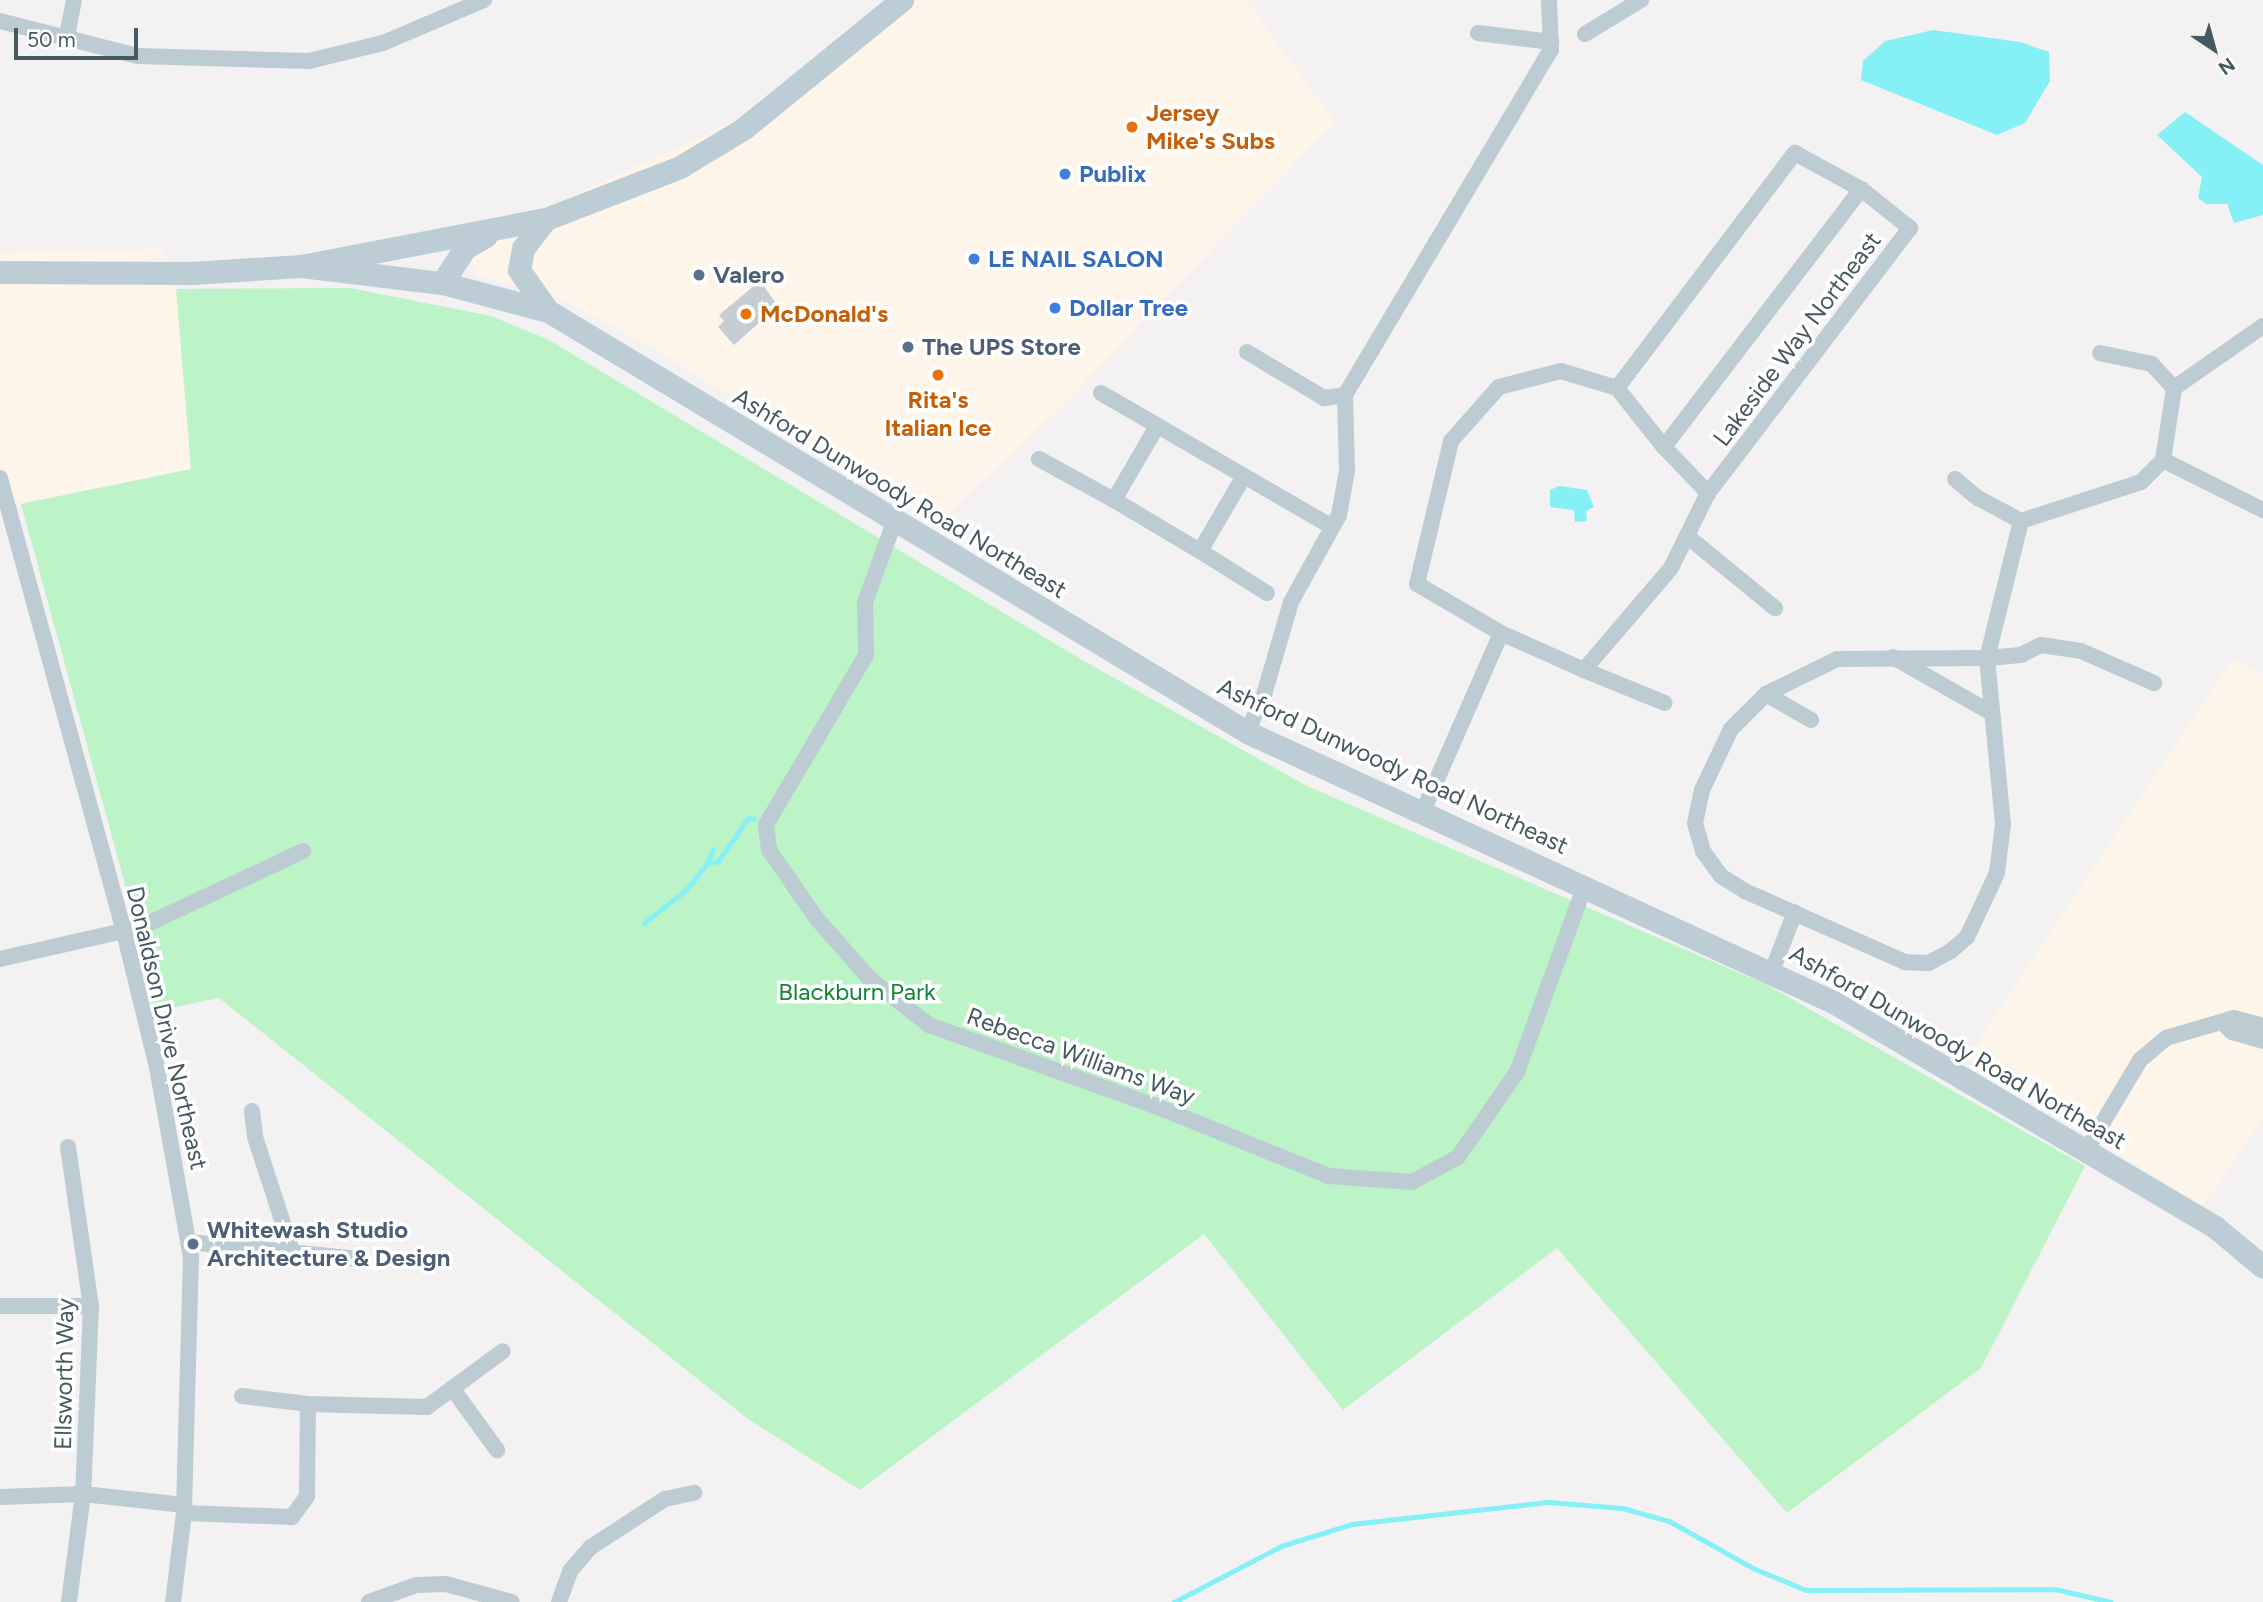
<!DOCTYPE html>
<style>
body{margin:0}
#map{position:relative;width:2263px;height:1602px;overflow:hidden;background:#f3f1f1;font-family:Figtree,sans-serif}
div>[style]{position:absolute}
.commercial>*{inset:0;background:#fef5ea}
.green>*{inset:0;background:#bcf4c8}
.water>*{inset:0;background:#85f0f6}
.stream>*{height:5px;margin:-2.5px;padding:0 2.5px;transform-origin:2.5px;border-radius:2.5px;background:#85f0f6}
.building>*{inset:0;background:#c7cdd2}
.minor>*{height:16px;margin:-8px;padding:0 8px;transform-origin:8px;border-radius:8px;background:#bdcbd2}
.secondary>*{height:23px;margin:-11.5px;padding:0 11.5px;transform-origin:11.5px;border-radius:11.5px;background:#bdcdd6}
.dots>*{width:19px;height:19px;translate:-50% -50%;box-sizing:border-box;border:4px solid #fff;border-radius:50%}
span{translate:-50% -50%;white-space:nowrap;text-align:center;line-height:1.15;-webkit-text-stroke:7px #fff;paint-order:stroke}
.food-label{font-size:24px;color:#c56008;font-weight:700}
.left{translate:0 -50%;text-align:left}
.shop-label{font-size:24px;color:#366cbe;font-weight:700}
.service-label{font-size:24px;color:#4e5e75;font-weight:700}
.street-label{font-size:24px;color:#465961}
.park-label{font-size:24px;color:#0d8636}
.north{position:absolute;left:2179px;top:14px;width:70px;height:70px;-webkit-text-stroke:5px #fff;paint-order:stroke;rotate:144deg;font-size:19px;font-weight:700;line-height:28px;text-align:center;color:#465961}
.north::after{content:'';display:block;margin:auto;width:24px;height:32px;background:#465961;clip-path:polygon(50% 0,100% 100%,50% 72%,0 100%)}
.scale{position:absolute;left:14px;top:28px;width:124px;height:32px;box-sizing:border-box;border:4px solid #465961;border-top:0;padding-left:9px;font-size:21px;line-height:24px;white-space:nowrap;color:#465961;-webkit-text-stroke:5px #fff;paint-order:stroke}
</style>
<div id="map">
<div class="commercial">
<div style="clip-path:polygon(891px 0,1246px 0,1335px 122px,1068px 399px,937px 526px,651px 347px,560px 299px,478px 275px,456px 236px,531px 215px,745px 116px)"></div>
<div style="clip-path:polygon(163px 249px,176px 289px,192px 469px,0 507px,0 252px)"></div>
<div style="clip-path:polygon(2233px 659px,2263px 675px,2263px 1120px,2202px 1206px,1967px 1059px)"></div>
</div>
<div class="green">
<div style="clip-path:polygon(350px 288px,491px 316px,549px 340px,1084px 661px,1307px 786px,1767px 985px,2085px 1166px,1981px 1368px,1787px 1513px,1557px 1248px,1343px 1410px,1204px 1234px,860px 1490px,748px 1419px,219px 998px,152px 1012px,128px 895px,21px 504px,191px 469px,176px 289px)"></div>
</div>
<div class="water">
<div style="clip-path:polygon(1933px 30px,2020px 42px,2049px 52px,2050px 81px,2025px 123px,1997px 135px,1861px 80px,1863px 61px,1885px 41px)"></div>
<div style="clip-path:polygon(2185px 112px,2263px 165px,2263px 215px,2234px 223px,2227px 204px,2206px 204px,2198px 198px,2202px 177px,2157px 135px)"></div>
<div style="clip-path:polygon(1559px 486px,1587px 490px,1594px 507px,1586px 511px,1587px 521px,1575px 522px,1574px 510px,1550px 507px,1550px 490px)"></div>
</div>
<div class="stream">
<div style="left:707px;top:863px;width:15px;rotate:-67deg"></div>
<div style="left:644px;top:923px;width:56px;rotate:-38.5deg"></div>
<div style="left:688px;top:888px;width:31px;rotate:-53deg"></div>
<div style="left:707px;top:863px;width:11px;rotate:-10deg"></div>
<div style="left:718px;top:861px;width:52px;rotate:-55.1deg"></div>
<div style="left:748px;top:818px;width:6px;rotate:9deg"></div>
<div style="left:1174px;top:1602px;width:121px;rotate:-27.6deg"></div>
<div style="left:1281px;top:1546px;width:74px;rotate:-17.2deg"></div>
<div style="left:1352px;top:1524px;width:197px;rotate:-6.4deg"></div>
<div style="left:1548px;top:1502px;width:74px;rotate:4.6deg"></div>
<div style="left:1622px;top:1508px;width:49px;rotate:15.5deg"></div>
<div style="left:1669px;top:1521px;width:98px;rotate:29.2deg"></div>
<div style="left:1755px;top:1569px;width:55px;rotate:22.4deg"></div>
<div style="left:1806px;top:1590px;width:249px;rotate:-0.2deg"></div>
<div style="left:2055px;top:1589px;width:57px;rotate:13.1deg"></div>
</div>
<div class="building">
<div style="clip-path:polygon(760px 281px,778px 306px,734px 345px,718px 327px,724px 321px,719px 315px)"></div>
</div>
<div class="minor">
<div style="left:0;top:21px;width:141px;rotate:14.3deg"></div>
<div style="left:137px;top:56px;width:172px;rotate:1.7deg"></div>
<div style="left:309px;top:61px;width:76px;rotate:-13.7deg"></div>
<div style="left:383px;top:43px;width:110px;rotate:-23.1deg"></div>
<div style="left:1478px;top:33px;width:74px;rotate:7deg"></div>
<div style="left:1585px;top:34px;width:66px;rotate:-31.3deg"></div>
<div style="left:66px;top:41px;width:42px;rotate:-79deg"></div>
<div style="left:1795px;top:153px;width:75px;rotate:28.6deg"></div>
<div style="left:1861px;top:189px;width:63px;rotate:38.5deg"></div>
<div style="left:1910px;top:228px;width:333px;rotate:127.3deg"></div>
<div style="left:1708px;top:493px;width:84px;rotate:116.3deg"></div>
<div style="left:1671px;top:568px;width:134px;rotate:130.5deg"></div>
<div style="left:1584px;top:670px;width:91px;rotate:-156deg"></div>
<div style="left:1501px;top:633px;width:97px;rotate:-149.7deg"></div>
<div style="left:1417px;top:584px;width:147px;rotate:-76.6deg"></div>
<div style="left:1451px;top:441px;width:72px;rotate:-48.4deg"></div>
<div style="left:1499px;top:387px;width:64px;rotate:-14.5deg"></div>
<div style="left:1561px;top:371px;width:59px;rotate:16.9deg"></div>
<div style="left:1617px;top:388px;width:295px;rotate:-52.9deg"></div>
<div style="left:1247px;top:352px;width:90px;rotate:30.9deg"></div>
<div style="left:1324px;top:398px;width:21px;rotate:-8deg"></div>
<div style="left:1617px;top:388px;width:75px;rotate:51.5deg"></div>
<div style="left:1664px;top:447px;width:325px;rotate:-52.6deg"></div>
<div style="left:2174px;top:388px;width:108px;rotate:-34.9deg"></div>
<div style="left:1101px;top:393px;width:267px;rotate:30.1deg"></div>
<div style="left:1664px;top:447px;width:64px;rotate:46.3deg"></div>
<div style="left:1039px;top:459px;width:85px;rotate:28.7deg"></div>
<div style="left:1114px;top:500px;width:86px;rotate:-59.8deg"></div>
<div style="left:2163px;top:460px;width:112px;rotate:26.6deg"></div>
<div style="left:0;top:478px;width:471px;rotate:74.7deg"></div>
<div style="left:124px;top:932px;width:139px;rotate:76.3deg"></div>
<div style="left:157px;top:1067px;width:193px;rotate:79.9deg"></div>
<div style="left:191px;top:1257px;width:256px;rotate:91.6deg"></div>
<div style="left:184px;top:1513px;width:90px;rotate:97deg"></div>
<div style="left:1955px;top:479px;width:30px;rotate:40deg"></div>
<div style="left:1978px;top:498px;width:49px;rotate:28.1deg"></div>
<div style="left:2021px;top:521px;width:126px;rotate:-18deg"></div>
<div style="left:2141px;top:482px;width:31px;rotate:-45deg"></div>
<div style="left:2163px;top:460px;width:73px;rotate:-81.3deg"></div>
<div style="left:2174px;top:388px;width:33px;rotate:-133deg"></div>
<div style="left:2152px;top:364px;width:53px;rotate:-168.1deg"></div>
<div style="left:1114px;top:500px;width:100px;rotate:30.7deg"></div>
<div style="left:1200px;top:551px;width:87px;rotate:-59.6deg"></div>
<div style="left:895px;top:520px;width:87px;rotate:110.1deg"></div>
<div style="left:865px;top:602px;width:53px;rotate:88.9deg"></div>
<div style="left:866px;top:655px;width:197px;rotate:120.5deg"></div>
<div style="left:766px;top:825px;width:25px;rotate:83deg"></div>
<div style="left:769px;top:850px;width:84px;rotate:55.2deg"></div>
<div style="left:817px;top:919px;width:80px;rotate:48.5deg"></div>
<div style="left:870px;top:979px;width:75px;rotate:37.9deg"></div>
<div style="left:929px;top:1025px;width:238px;rotate:19.7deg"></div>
<div style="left:1153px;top:1105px;width:190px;rotate:22deg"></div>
<div style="left:1329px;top:1176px;width:83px;rotate:4.1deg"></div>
<div style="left:1412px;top:1182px;width:52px;rotate:-28.5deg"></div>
<div style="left:1458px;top:1157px;width:103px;rotate:-55.2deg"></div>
<div style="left:1517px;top:1072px;width:199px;rotate:-70deg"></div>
<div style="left:2021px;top:521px;width:141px;rotate:103.9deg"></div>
<div style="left:1987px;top:658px;width:34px;rotate:-5deg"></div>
<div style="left:2021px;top:655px;width:22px;rotate:-27deg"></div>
<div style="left:2041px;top:645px;width:40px;rotate:8.5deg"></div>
<div style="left:2081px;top:651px;width:80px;rotate:23.7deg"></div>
<div style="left:1687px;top:536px;width:114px;rotate:39.3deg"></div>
<div style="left:1200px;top:551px;width:79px;rotate:32.1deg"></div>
<div style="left:1893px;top:657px;width:109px;rotate:29.6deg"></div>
<div style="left:1987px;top:658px;width:167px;rotate:84.5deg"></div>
<div style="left:2003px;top:824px;width:49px;rotate:97deg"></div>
<div style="left:1997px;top:873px;width:71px;rotate:115.1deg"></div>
<div style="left:1967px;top:937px;width:21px;rotate:139deg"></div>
<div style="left:1951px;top:951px;width:26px;rotate:152deg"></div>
<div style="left:1928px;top:963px;width:23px;rotate:-178deg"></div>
<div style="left:1905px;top:962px;width:175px;rotate:-156.1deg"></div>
<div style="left:1745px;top:891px;width:28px;rotate:-148deg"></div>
<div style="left:1721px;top:876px;width:31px;rotate:-126deg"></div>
<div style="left:1703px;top:851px;width:29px;rotate:-106deg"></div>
<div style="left:1695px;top:823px;width:34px;rotate:-78deg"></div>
<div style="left:1702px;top:790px;width:68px;rotate:-64.6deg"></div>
<div style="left:1731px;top:729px;width:49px;rotate:-45deg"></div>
<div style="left:1766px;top:694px;width:79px;rotate:-26.2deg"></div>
<div style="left:1837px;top:659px;width:150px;rotate:-0.4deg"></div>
<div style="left:1584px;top:670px;width:87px;rotate:22.2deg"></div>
<div style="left:1766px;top:694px;width:52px;rotate:30deg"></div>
<div style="left:1247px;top:732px;width:38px;rotate:-65deg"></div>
<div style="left:1263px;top:698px;width:100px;rotate:-73.7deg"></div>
<div style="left:1291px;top:602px;width:99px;rotate:-61.1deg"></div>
<div style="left:1339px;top:515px;width:45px;rotate:-79.7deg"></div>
<div style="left:1347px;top:471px;width:76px;rotate:-91.5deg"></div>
<div style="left:1345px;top:395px;width:402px;rotate:-59.2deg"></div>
<div style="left:1551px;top:50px;width:50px;rotate:-92.3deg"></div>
<div style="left:1423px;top:811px;width:194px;rotate:-66.3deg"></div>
<div style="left:0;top:959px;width:145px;rotate:-12.8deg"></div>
<div style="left:141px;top:927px;width:179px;rotate:-25.1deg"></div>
<div style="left:1772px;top:971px;width:63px;rotate:-68.7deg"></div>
<div style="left:2222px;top:1022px;width:14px;rotate:45deg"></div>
<div style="left:2232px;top:1032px;width:32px;rotate:16deg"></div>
<div style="left:252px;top:1111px;width:26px;rotate:83deg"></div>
<div style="left:255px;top:1137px;width:120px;rotate:72deg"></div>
<div style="left:68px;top:1147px;width:161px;rotate:81.8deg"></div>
<div style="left:91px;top:1306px;width:188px;rotate:92.4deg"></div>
<div style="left:83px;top:1494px;width:109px;rotate:97.4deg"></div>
<div style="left:2087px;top:1149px;width:104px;rotate:-59.2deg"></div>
<div style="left:2140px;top:1060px;width:34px;rotate:-40deg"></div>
<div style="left:2166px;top:1038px;width:71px;rotate:-16.4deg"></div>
<div style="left:2234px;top:1018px;width:30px;rotate:15deg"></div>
<div style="left:189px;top:1242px;width:171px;rotate:5.7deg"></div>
<div style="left:0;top:1306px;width:91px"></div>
<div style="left:452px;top:1388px;width:77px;rotate:54deg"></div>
<div style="left:242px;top:1396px;width:66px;rotate:6.9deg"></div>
<div style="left:0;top:1497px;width:83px;rotate:-2.1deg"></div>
<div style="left:83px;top:1494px;width:102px;rotate:6.2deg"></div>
<div style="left:184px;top:1513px;width:108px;rotate:2.1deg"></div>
<div style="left:292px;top:1517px;width:26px;rotate:-54deg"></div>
<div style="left:307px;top:1496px;width:92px;rotate:-89.4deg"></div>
<div style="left:308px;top:1404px;width:119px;rotate:1.4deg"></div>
<div style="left:427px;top:1407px;width:94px;rotate:-36.4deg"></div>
<div style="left:369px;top:1602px;width:50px;rotate:-19.9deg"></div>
<div style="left:416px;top:1585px;width:30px;rotate:-2deg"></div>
<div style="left:446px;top:1584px;width:68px;rotate:15.3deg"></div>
<div style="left:559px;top:1602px;width:33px;rotate:-70deg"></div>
<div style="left:570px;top:1571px;width:32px;rotate:-49deg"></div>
<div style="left:591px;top:1547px;width:88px;rotate:-33deg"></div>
<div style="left:665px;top:1499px;width:30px;rotate:-12deg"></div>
</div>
<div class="secondary">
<div style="left:546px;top:219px;width:37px;rotate:128deg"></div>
<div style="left:523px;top:248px;width:22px;rotate:100deg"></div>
<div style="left:519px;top:270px;width:50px;rotate:54.7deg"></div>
<div style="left:301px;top:266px;width:142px;rotate:6.9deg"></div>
<div style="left:442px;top:283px;width:110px;rotate:14.8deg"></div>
<div style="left:548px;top:311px;width:816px;rotate:31.06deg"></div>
<div style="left:1247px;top:732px;width:647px;rotate:24.74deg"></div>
<div style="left:1835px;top:1003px;width:441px;rotate:30.5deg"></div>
<div style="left:2215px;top:1227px;width:62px;rotate:39.8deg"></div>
<div style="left:0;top:272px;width:192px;rotate:0.3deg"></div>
<div style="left:192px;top:273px;width:109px;rotate:-3.7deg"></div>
<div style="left:301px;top:266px;width:249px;rotate:-10.9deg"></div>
<div style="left:546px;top:219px;width:144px;rotate:-21.2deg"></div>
<div style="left:680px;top:167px;width:74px;rotate:-31.1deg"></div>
<div style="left:743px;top:129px;width:205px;rotate:-39.1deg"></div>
<div style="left:442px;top:283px;width:42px;rotate:-56.7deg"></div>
<div style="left:465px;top:248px;width:24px;rotate:-30deg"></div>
</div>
<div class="dots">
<div style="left:1132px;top:127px;background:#e8710a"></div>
<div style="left:1065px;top:174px;background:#3f7fe0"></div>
<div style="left:974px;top:259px;background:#3f7fe0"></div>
<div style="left:699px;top:275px;background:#5c6f8a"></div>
<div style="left:1055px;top:308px;background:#3f7fe0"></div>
<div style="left:746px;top:314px;background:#e8710a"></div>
<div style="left:908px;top:347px;background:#5c6f8a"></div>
<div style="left:938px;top:375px;background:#e8710a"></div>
<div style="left:193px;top:1244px;background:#5c6f8a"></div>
</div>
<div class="food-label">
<span class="left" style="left:1146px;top:127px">Jersey<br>Mike's Subs</span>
<span class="left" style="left:760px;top:314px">McDonald's</span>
<span style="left:938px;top:414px">Rita's<br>Italian Ice</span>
</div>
<div class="shop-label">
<span class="left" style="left:1079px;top:174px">Publix</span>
<span class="left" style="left:988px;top:259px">LE NAIL SALON</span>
<span class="left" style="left:1069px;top:308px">Dollar Tree</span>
</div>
<div class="service-label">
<span class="left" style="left:713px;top:275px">Valero</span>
<span class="left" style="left:922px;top:347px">The UPS Store</span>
<span class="left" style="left:207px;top:1244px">Whitewash Studio<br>Architecture &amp; Design</span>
</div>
<div class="street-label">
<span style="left:1797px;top:339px;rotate:-53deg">Lakeside Way Northeast</span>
<span style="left:900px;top:493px;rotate:31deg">Ashford Dunwoody Road Northeast</span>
<span style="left:1393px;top:766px;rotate:25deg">Ashford Dunwoody Road Northeast</span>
<span style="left:167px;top:1028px;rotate:77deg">Donaldson Drive Northeast</span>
<span style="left:1958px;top:1047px;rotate:30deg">Ashford Dunwoody Road Northeast</span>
<span style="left:1081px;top:1056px;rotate:20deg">Rebecca Williams Way</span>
<span style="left:64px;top:1374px;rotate:-89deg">Ellsworth Way</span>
</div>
<div class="park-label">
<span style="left:857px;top:992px">Blackburn Park</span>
</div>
<div class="north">N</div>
<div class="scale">50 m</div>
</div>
